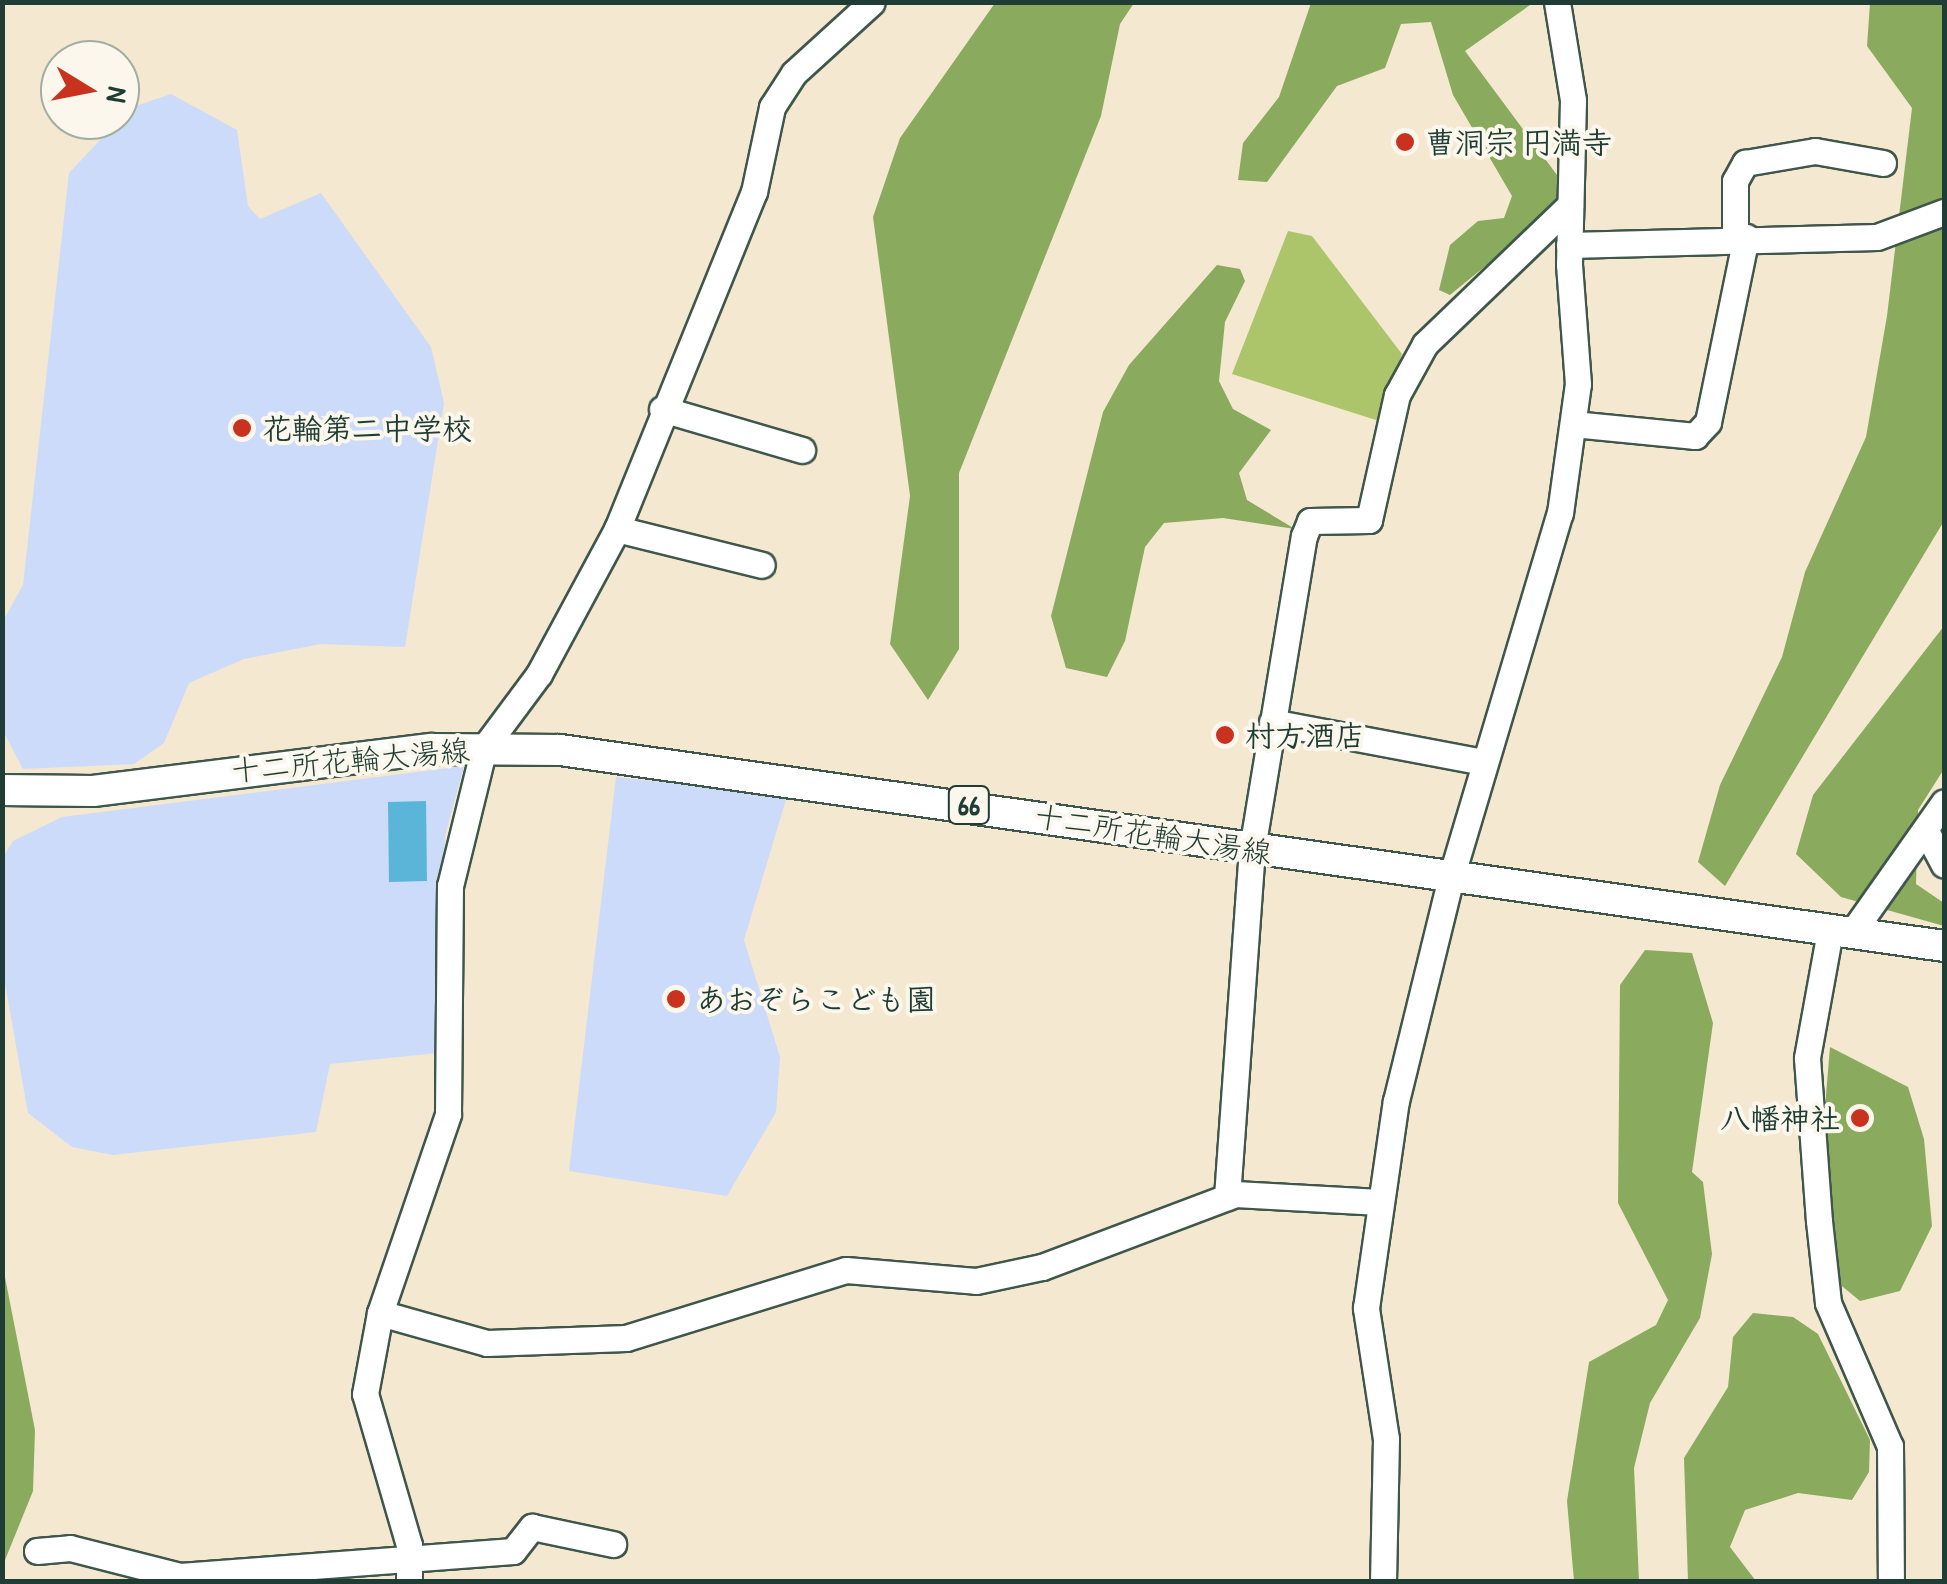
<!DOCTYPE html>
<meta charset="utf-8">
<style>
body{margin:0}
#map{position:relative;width:1947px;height:1584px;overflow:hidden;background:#f4e8d0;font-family:"Patrick Hand","Klee One",sans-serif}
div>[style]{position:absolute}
.built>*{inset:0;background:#ccdbf9}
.green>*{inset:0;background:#adc56a}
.forest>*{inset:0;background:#8aaa5e}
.water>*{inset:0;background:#5bb5d8}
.roads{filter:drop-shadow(2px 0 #3f574b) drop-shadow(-2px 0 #3f574b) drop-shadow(0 2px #3f574b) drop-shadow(0 -2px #3f574b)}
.minor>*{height:25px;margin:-12.5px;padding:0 12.5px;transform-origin:12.5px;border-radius:12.5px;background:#fff}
.major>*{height:30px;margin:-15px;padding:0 15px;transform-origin:15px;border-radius:15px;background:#fff}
.dots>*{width:28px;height:28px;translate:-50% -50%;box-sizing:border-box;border:5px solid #fbf7ec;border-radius:50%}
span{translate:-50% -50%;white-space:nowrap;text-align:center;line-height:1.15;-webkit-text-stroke:8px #fbf7ec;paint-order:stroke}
.shield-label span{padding:2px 8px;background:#fbf7ec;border:2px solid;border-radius:8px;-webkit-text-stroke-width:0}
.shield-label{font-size:28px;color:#1f3d34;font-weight:700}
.poi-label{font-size:30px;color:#1f3d34;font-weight:700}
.left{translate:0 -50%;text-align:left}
.right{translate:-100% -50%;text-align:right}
.street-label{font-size:30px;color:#1f3d34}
.frame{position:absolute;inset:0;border:5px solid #1f3d34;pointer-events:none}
.north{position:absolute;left:40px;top:40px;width:100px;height:100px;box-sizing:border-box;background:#fbf7ec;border:2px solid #a3ada2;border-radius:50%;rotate:100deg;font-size:28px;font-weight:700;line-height:40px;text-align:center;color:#1f3d34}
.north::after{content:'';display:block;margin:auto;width:35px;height:45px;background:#c8321e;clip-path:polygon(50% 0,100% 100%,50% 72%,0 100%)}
</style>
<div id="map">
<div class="built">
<div style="clip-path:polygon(171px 94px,237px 130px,248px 206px,260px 219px,321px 193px,431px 347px,444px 403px,405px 647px,321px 644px,244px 659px,189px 683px,164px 743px,134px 764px,23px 769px,3px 731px,3px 621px,23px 585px,69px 173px,130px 108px)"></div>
<div style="clip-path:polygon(464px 766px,445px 836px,438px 1053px,330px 1064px,316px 1132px,113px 1155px,72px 1147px,28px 1113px,3px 972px,2px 859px,13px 841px,62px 817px)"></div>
<div style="clip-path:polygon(616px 777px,787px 796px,744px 940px,780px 1057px,776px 1112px,727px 1196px,569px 1171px)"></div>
</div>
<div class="green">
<div style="clip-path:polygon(1288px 231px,1312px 236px,1402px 354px,1379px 421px,1232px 374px)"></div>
</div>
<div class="forest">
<div style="clip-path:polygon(995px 3px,1134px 3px,1120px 24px,1101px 116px,959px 473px,959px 649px,928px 700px,890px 644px,910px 496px,873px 217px,900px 138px)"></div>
<div style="clip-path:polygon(1311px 3px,1533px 3px,1465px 51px,1560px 179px,1561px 204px,1450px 295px,1439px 290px,1450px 245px,1478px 221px,1504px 218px,1512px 196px,1453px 95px,1431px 22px,1401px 24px,1385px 68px,1337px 86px,1267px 182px,1238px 180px,1243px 143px,1279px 97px)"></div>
<div style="clip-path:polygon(1870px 3px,1944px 3px,1944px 521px,1725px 886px,1698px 862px,1720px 785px,1782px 657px,1805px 572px,1866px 437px,1887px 316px,1912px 108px,1867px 46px)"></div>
<div style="clip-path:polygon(1217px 265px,1240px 269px,1245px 281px,1225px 322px,1219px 381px,1233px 409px,1271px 430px,1239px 473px,1247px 500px,1295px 529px,1223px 518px,1164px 523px,1145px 547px,1125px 641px,1107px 677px,1066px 668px,1051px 616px,1103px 412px,1129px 365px)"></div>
<div style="clip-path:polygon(1944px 626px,1944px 769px,1918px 810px,1916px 884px,1944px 903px,1944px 926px,1841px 897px,1796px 854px,1813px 795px)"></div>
<div style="clip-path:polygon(1645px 950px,1692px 953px,1713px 1023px,1692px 1172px,1703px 1182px,1712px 1254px,1700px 1318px,1650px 1403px,1634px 1468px,1639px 1581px,1574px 1581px,1567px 1501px,1589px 1362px,1656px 1325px,1668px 1300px,1618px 1203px,1620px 985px)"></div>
<div style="clip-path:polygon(1830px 1047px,1908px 1087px,1924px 1139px,1932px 1226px,1900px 1291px,1860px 1301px,1837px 1282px,1822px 1143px)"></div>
<div style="clip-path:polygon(3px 1267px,35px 1430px,33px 1491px,3px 1565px)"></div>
<div style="clip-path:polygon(1753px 1313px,1793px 1317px,1818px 1334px,1870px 1440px,1869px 1472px,1852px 1500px,1798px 1493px,1745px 1510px,1730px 1547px,1756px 1581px,1688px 1581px,1684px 1458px,1728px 1387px,1733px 1337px)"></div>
</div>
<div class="water">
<div style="clip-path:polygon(426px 801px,427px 881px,389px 882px,388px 802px)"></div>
</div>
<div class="roads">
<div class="minor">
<div style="left:1735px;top:237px;width:56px;rotate:-90deg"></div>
<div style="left:1735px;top:181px;width:21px;rotate:-61deg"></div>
<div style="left:1745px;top:163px;width:71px;rotate:-9.7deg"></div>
<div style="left:1815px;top:151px;width:69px;rotate:10deg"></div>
<div style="left:1569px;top:245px;width:308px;rotate:-1.5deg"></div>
<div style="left:1877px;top:237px;width:72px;rotate:-20.5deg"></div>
<div style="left:662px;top:409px;width:146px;rotate:16.3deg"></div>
<div style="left:1573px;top:424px;width:123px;rotate:5.6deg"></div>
<div style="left:1695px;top:436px;width:19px;rotate:-47deg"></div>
<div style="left:1708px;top:422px;width:189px;rotate:-78.4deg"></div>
<div style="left:617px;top:529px;width:149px;rotate:13.9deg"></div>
<div style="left:1272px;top:722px;width:216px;rotate:10.7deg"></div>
<div style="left:1926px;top:831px;width:38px;rotate:62deg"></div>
<div style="left:1830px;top:931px;width:129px;rotate:100.3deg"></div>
<div style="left:1807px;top:1058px;width:163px;rotate:85.8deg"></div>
<div style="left:1819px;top:1221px;width:82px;rotate:83.7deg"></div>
<div style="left:1828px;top:1303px;width:156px;rotate:66.6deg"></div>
<div style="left:1890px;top:1446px;width:136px;rotate:89.6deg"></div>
<div style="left:1851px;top:934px;width:161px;rotate:-54.8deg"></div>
<div style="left:1227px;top:1197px;width:349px;rotate:-85.9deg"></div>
<div style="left:1252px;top:849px;width:317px;rotate:-80.6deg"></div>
<div style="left:1304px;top:536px;width:16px;rotate:-68deg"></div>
<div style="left:1310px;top:521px;width:59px;rotate:-1deg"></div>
<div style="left:1369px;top:520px;width:128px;rotate:-77.4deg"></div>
<div style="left:1397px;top:395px;width:58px;rotate:-61.2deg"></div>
<div style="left:1425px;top:344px;width:201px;rotate:-43.8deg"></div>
<div style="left:380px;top:1313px;width:111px;rotate:15.7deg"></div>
<div style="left:487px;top:1343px;width:139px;rotate:-2.1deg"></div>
<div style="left:626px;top:1338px;width:230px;rotate:-17.2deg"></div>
<div style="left:846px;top:1270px;width:130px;rotate:4.8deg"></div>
<div style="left:976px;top:1281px;width:67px;rotate:-12deg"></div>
<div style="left:1042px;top:1267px;width:206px;rotate:-20.7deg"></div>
<div style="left:1235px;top:1194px;width:145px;rotate:3.2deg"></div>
<div style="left:37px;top:1551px;width:33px;rotate:-5deg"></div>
<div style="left:70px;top:1548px;width:114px;rotate:14.3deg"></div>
<div style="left:180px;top:1576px;width:334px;rotate:-4.3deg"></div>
<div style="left:513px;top:1551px;width:31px;rotate:-52deg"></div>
<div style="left:532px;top:1527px;width:83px;rotate:11.9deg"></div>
<div style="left:409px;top:1582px;width:37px;rotate:-90deg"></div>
<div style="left:409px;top:1545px;width:157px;rotate:-106.2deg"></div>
<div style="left:365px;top:1394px;width:82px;rotate:-79.5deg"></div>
<div style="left:380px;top:1313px;width:210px;rotate:-71.1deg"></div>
<div style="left:448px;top:1114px;width:228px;rotate:-89.5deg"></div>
<div style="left:450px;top:886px;width:142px;rotate:-76.2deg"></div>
<div style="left:484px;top:748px;width:92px;rotate:-53.4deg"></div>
<div style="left:539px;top:674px;width:165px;rotate:-61.7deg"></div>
<div style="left:617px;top:529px;width:364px;rotate:-67.9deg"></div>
<div style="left:754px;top:192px;width:87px;rotate:-78deg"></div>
<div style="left:772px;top:107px;width:40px;rotate:-57.1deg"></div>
<div style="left:794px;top:73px;width:105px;rotate:-42.3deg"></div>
<div style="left:1383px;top:1582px;width:143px;rotate:-88.8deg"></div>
<div style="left:1386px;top:1439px;width:133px;rotate:-98.7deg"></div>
<div style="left:1366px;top:1308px;width:209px;rotate:-81.8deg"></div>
<div style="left:1396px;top:1101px;width:227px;rotate:-76.2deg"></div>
<div style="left:1450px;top:881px;width:384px;rotate:-73.4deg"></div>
<div style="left:1560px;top:513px;width:130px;rotate:-82.1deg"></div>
<div style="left:1578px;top:384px;width:120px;rotate:-94.3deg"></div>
<div style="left:1569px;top:264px;width:164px;rotate:-88.6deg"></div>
<div style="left:1573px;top:100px;width:99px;rotate:-99.3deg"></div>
</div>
<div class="major">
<div style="left:2px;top:790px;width:91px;rotate:0.6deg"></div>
<div style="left:93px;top:791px;width:342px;rotate:-7.1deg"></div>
<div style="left:432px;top:749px;width:128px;rotate:0.4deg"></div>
<div style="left:560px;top:750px;width:1398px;rotate:8.06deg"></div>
</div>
</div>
<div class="dots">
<div style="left:1405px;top:142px;background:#c8321e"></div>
<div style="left:242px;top:428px;background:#c8321e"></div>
<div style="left:1225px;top:735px;background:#c8321e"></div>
<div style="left:676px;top:999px;background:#c8321e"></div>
<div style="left:1860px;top:1118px;background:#c8321e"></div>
</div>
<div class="shield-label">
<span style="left:969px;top:805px">66</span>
</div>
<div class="poi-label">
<span class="left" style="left:1425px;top:142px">曹洞宗 円満寺</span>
<span class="left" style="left:262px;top:428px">花輪第二中学校</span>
<span class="left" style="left:1245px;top:735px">村方酒店</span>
<span class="left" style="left:696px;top:999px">あおぞらこども園</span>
<span class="right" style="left:1840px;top:1118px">八幡神社</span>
</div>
<div class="street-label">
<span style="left:350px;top:760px;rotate:-5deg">十二所花輪大湯線</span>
<span style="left:1153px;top:834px;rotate:9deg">十二所花輪大湯線</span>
</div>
<div class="frame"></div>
<div class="north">N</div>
</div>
